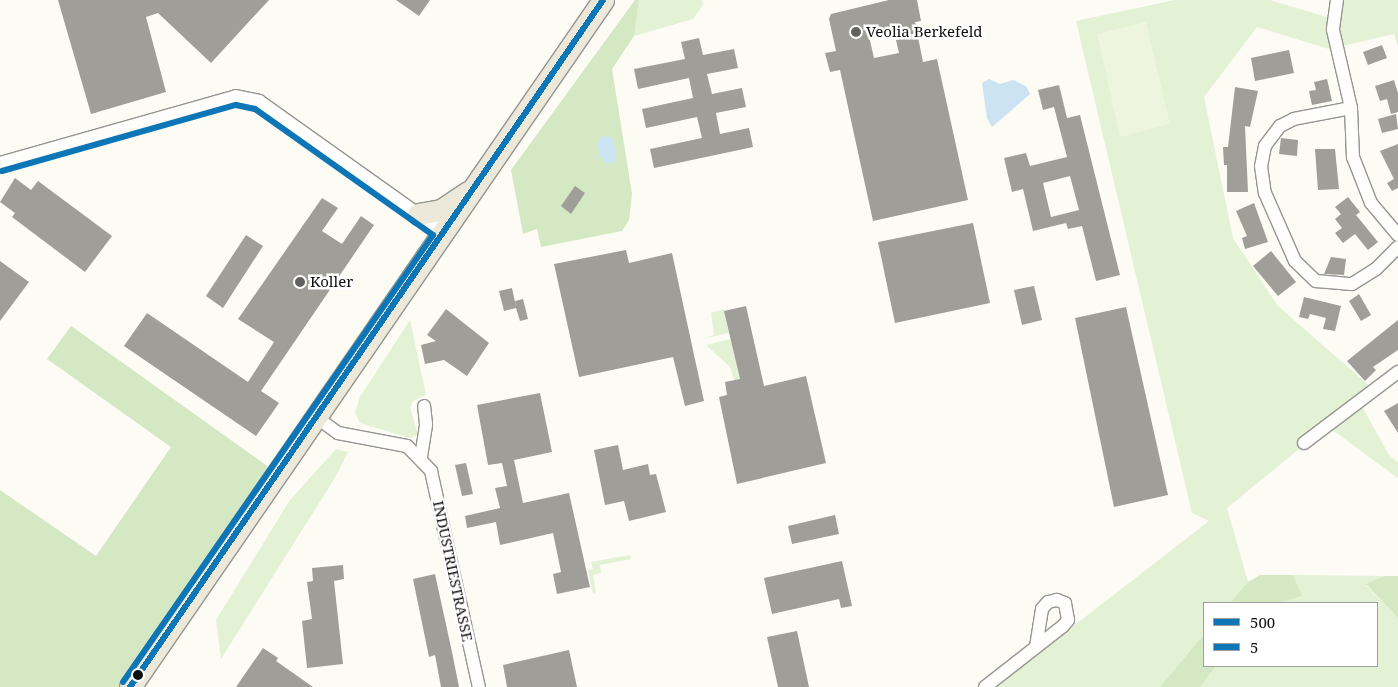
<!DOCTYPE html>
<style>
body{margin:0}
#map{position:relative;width:1398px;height:687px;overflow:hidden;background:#fcfbf4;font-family:"Noto Serif",serif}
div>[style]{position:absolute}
.green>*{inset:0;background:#e3f1d5}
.forest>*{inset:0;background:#d3e8c3}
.pitch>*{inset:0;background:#edf5df}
.water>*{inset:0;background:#cce3f4}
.building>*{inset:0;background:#9f9e99}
.roads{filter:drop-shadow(1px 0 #969592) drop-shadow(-1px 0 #969592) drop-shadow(0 1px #969592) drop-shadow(0 -1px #969592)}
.street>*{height:12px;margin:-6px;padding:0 6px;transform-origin:6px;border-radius:6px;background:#fffefd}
.primary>*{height:21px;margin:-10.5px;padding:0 10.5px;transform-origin:10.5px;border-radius:10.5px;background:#ece9da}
.bus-1>*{height:6px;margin:-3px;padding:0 3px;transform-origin:3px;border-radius:3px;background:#0d76b6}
.bus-2>*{height:6px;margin:-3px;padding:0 3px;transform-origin:3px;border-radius:3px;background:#0d76b6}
.dots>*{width:14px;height:14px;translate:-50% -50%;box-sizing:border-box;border:2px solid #fff;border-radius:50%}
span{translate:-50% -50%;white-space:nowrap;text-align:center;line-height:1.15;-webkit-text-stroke:5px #fff;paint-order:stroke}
.poi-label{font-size:15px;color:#0f0f0f}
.left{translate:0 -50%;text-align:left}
.street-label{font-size:15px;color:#0f0f0f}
.legend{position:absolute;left:1203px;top:602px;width:175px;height:65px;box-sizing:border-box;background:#fff;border:1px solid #9f9f9f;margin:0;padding:6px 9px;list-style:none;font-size:15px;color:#0f0f0f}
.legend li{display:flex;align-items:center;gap:10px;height:25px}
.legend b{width:25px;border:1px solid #9f9f9f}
</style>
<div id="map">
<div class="green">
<div style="clip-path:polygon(639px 0,702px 0,703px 5px,693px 19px,634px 36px)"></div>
<div style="clip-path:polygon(1175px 0,1270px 0,1333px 19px,1337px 0,1398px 0,1398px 47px,1394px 34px,1329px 49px,1257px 27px,1204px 97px,1233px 238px,1278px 306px,1374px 390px,1359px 401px,1389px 455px,1398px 462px,1398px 478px,1327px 426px,1227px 508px,1248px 582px,1230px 603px,1204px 603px,1204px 634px,1160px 687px,995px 687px,1209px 521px,1192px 513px,1076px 21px)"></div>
<div style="clip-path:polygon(724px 309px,729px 333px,702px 339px,714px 335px,711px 313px)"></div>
<div style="clip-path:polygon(410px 320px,426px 395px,413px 401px,410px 407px,418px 435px,410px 438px,360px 423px,355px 412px,360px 397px)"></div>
<div style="clip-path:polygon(731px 339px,742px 391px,738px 392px,730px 367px,706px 345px)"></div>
<div style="clip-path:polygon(336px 449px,348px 452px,336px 476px,221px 659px,216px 620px,290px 500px)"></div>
<div style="clip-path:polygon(630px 555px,631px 559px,600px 565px,601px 573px,593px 575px,596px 593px,593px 594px,588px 570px,593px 569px,591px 562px)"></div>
<div style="clip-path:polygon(1293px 575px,1385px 576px,1366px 585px,1398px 618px,1398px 687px,1200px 687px,1216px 666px,1377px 666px,1377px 603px,1280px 603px,1302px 596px)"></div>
</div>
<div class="forest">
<div style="clip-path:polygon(635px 0,639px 0,634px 36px,612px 69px,632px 194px,629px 220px,622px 231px,541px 247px,537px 229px,523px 234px,511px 170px)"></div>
<div style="clip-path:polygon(71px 326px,270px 468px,120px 687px,0 687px,0 490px,96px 556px,171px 447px,47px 359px)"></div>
<div style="clip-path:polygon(1260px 575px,1293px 575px,1302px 596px,1280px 603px,1230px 603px,1248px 582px)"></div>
<div style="clip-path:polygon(1385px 576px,1398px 576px,1398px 618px,1366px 584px)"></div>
<div style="clip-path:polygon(1204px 634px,1204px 666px,1216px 666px,1200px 687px,1160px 687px)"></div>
</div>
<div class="pitch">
<div style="clip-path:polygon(1146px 22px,1170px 124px,1120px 137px,1097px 34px)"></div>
</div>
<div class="water">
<div style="clip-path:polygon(989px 79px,1000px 84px,1013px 80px,1026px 86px,1030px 94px,992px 127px,987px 118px,982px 83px)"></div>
<div style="clip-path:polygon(602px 136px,611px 137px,614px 142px,616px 157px,613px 163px,607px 164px,600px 156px,597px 144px)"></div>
</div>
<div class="building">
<div style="clip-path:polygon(58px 0,269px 0,211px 63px,158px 13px,146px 17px,166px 92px,91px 114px)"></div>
<div style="clip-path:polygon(396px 0,430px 0,419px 16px)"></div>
<div style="clip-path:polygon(evenodd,889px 0,917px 0,921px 21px,915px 22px,923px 62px,937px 59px,968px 200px,873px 221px,840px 70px,830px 72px,825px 53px,836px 51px,829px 19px,831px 14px,889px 0,893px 27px,899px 53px,874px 58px,868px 32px,893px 27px)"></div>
<div style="clip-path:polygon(699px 38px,703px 55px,734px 49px,738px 68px,707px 74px,712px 94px,742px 88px,746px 107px,716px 113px,720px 134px,749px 128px,753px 147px,654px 168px,650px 149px,702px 138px,697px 117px,646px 128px,642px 109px,693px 98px,689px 78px,638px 89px,634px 69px,685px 59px,681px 42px)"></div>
<div style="clip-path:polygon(1382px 45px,1387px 58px,1368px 65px,1363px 52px)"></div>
<div style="clip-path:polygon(1289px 50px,1294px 73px,1255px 81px,1251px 58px)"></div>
<div style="clip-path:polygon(1327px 79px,1332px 101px,1312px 105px,1309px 91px,1316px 90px,1314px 82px)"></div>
<div style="clip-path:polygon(1394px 80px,1398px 93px,1398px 112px,1391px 114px,1387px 99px,1380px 101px,1375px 86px)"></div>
<div style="clip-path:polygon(evenodd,1059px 85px,1067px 118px,1080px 115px,1120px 275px,1096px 281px,1082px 226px,1068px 229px,1066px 223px,1033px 231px,1023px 189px,1012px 192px,1004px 158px,1026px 153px,1030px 166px,1067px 157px,1054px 107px,1043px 110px,1038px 90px,1059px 85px,1070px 176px,1079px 210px,1051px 217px,1043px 183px,1070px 176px)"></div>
<div style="clip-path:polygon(1235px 87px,1258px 91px,1250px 127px,1245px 126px,1248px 192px,1227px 192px,1227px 165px,1224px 165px,1223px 147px,1228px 147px)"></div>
<div style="clip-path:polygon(1396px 114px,1398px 129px,1382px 133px,1378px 119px)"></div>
<div style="clip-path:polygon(1281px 138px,1298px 140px,1297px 156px,1279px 154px)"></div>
<div style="clip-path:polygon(1398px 144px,1398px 188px,1392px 191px,1387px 183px,1394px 179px,1380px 151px)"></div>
<div style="clip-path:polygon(1315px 149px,1335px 149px,1339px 189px,1318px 190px)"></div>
<div style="clip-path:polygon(15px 178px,31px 190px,38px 181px,112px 236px,85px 272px,12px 217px,15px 213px,0 202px)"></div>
<div style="clip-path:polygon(575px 186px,585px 193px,571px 214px,561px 206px)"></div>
<div style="clip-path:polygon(1348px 197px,1360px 212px,1356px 215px,1378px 242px,1368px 250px,1355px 234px,1343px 243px,1335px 233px,1342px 228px,1335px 219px,1341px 214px,1335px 207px)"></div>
<div style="clip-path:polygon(322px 198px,338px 208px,322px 231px,342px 244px,361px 216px,374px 225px,261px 391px,279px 403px,256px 436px,124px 346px,147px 313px,248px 382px,274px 342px,238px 319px)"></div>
<div style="clip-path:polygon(1254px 203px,1268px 242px,1245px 249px,1242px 238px,1247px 236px,1236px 211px)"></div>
<div style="clip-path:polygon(973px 223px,990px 303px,895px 323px,878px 242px)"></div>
<div style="clip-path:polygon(246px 235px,263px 246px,223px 308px,206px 296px)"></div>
<div style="clip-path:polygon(626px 250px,629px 263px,672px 253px,704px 401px,685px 406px,673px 357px,579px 377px,554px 264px)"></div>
<div style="clip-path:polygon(1271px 251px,1296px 282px,1278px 296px,1253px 266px)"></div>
<div style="clip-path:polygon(1331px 257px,1346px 259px,1344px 275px,1324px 274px)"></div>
<div style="clip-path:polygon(0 261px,29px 282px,0 321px)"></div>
<div style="clip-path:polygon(1034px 286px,1042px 320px,1022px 325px,1014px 290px)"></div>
<div style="clip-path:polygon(512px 288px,516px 307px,515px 301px,523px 299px,528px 319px,520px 321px,516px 308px,504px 311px,499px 291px)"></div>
<div style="clip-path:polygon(1359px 294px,1371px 315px,1361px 321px,1349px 301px)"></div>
<div style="clip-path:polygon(1304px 297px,1341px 306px,1335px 331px,1323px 329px,1326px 318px,1310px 314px,1308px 319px,1299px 317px)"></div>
<div style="clip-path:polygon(746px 306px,764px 386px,806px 376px,826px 463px,737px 484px,719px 397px,727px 395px,725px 382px,740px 379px,724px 311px)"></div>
<div style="clip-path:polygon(1126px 307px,1168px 495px,1114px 507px,1075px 318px)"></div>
<div style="clip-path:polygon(446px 309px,489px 343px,467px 376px,444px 360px,425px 364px,421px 345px,436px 341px,427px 335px)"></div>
<div style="clip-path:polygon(1398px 320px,1398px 350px,1373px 367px,1376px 370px,1365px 381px,1347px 361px)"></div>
<div style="clip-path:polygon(540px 393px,552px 452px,514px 460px,523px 503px,569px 493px,590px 587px,557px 594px,553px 574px,561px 572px,553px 533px,500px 545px,496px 522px,467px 528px,465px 516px,500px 508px,495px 488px,507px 486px,502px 463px,488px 465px,477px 405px)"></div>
<div style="clip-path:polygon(1398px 403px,1398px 433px,1384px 411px)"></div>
<div style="clip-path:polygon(618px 445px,623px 470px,648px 464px,650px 475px,656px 474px,666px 512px,629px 521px,624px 501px,605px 505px,594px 450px)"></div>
<div style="clip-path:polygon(466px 463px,473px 494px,462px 496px,455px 465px)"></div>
<div style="clip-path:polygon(835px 515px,839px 534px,792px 544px,788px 526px)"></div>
<div style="clip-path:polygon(842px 561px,852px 606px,841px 608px,839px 599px,772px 614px,764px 578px)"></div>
<div style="clip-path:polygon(343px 565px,344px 579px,334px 581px,343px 664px,307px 668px,302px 621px,312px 619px,307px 582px,313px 581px,312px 568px)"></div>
<div style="clip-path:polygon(435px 574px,452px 652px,459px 687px,441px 687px,435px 655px,429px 657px,413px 579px)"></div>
<div style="clip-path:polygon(797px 631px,809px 687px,778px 687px,767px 637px)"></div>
<div style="clip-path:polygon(263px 648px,278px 658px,276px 661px,313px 687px,236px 687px)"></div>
<div style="clip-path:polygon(569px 650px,577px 687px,507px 687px,503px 665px)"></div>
</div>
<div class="roads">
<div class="street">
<div style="left:1337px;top:0;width:30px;rotate:98deg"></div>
<div style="left:1333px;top:30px;width:80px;rotate:77deg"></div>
<div style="left:1351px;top:108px;width:49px;rotate:87.7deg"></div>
<div style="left:1353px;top:157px;width:49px;rotate:68.6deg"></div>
<div style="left:1371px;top:203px;width:42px;rotate:49.8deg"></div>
<div style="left:1351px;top:108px;width:58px;rotate:169.1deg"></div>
<div style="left:1294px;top:119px;width:16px;rotate:153deg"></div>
<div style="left:1280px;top:126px;width:25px;rotate:127deg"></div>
<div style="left:1265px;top:146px;width:20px;rotate:101deg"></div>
<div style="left:1261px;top:166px;width:27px;rotate:82deg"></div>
<div style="left:1265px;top:193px;width:74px;rotate:66.2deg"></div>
<div style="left:1295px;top:261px;width:29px;rotate:44deg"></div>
<div style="left:1316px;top:281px;width:36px;rotate:5deg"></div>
<div style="left:1352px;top:284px;width:28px;rotate:-32deg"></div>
<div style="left:1376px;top:269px;width:31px;rotate:-45deg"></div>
<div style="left:0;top:163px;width:245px;rotate:-15.8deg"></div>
<div style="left:236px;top:96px;width:24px;rotate:12deg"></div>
<div style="left:259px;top:101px;width:228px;rotate:35.4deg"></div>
<div style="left:316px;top:417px;width:27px;rotate:36deg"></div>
<div style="left:338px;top:433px;width:70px;rotate:10.7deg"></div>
<div style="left:407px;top:446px;width:35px;rotate:46deg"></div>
<div style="left:431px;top:471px;width:221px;rotate:77.5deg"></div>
<div style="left:1304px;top:443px;width:118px;rotate:-37.1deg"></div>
<div style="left:421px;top:457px;width:33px;rotate:-81deg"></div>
<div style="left:426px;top:424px;width:18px;rotate:-96deg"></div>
<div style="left:985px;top:687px;width:99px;rotate:-38deg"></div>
<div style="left:1063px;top:626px;width:8px;rotate:-50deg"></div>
<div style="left:1068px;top:620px;width:17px;rotate:-100deg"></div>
<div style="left:1065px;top:603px;width:9px;rotate:-159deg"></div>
<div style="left:1057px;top:600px;width:9px;rotate:167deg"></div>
<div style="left:1048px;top:602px;width:9px;rotate:131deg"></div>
<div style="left:1042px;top:609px;width:37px;rotate:99deg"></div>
</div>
<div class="primary">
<div style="left:418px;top:214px;width:23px;rotate:-10deg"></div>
<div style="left:441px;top:210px;width:32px;rotate:-34deg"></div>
<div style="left:130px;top:687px;width:834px;rotate:-55.45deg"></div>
</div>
</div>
<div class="bus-1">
<div style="left:130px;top:687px;width:834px;rotate:-55.45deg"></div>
</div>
<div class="bus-2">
<div style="left:2px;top:171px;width:243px;rotate:-15.8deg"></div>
<div style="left:236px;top:105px;width:19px;rotate:12deg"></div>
<div style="left:255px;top:109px;width:218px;rotate:35.3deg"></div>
<div style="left:433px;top:235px;width:544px;rotate:124.74deg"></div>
</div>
<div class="dots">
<div style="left:856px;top:32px;background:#62625f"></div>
<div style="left:300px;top:282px;background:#62625f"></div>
<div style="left:138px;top:675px;background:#0f0f0f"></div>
</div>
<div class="poi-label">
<span class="left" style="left:866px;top:32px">Veolia Berkefeld</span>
<span class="left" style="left:310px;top:282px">Koller</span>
</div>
<div class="street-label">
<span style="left:453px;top:571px;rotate:78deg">INDUSTRIESTRASSE</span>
</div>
<ul class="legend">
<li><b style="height:6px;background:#0d76b6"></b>500</li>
<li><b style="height:6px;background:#0d76b6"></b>5</li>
</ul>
</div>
